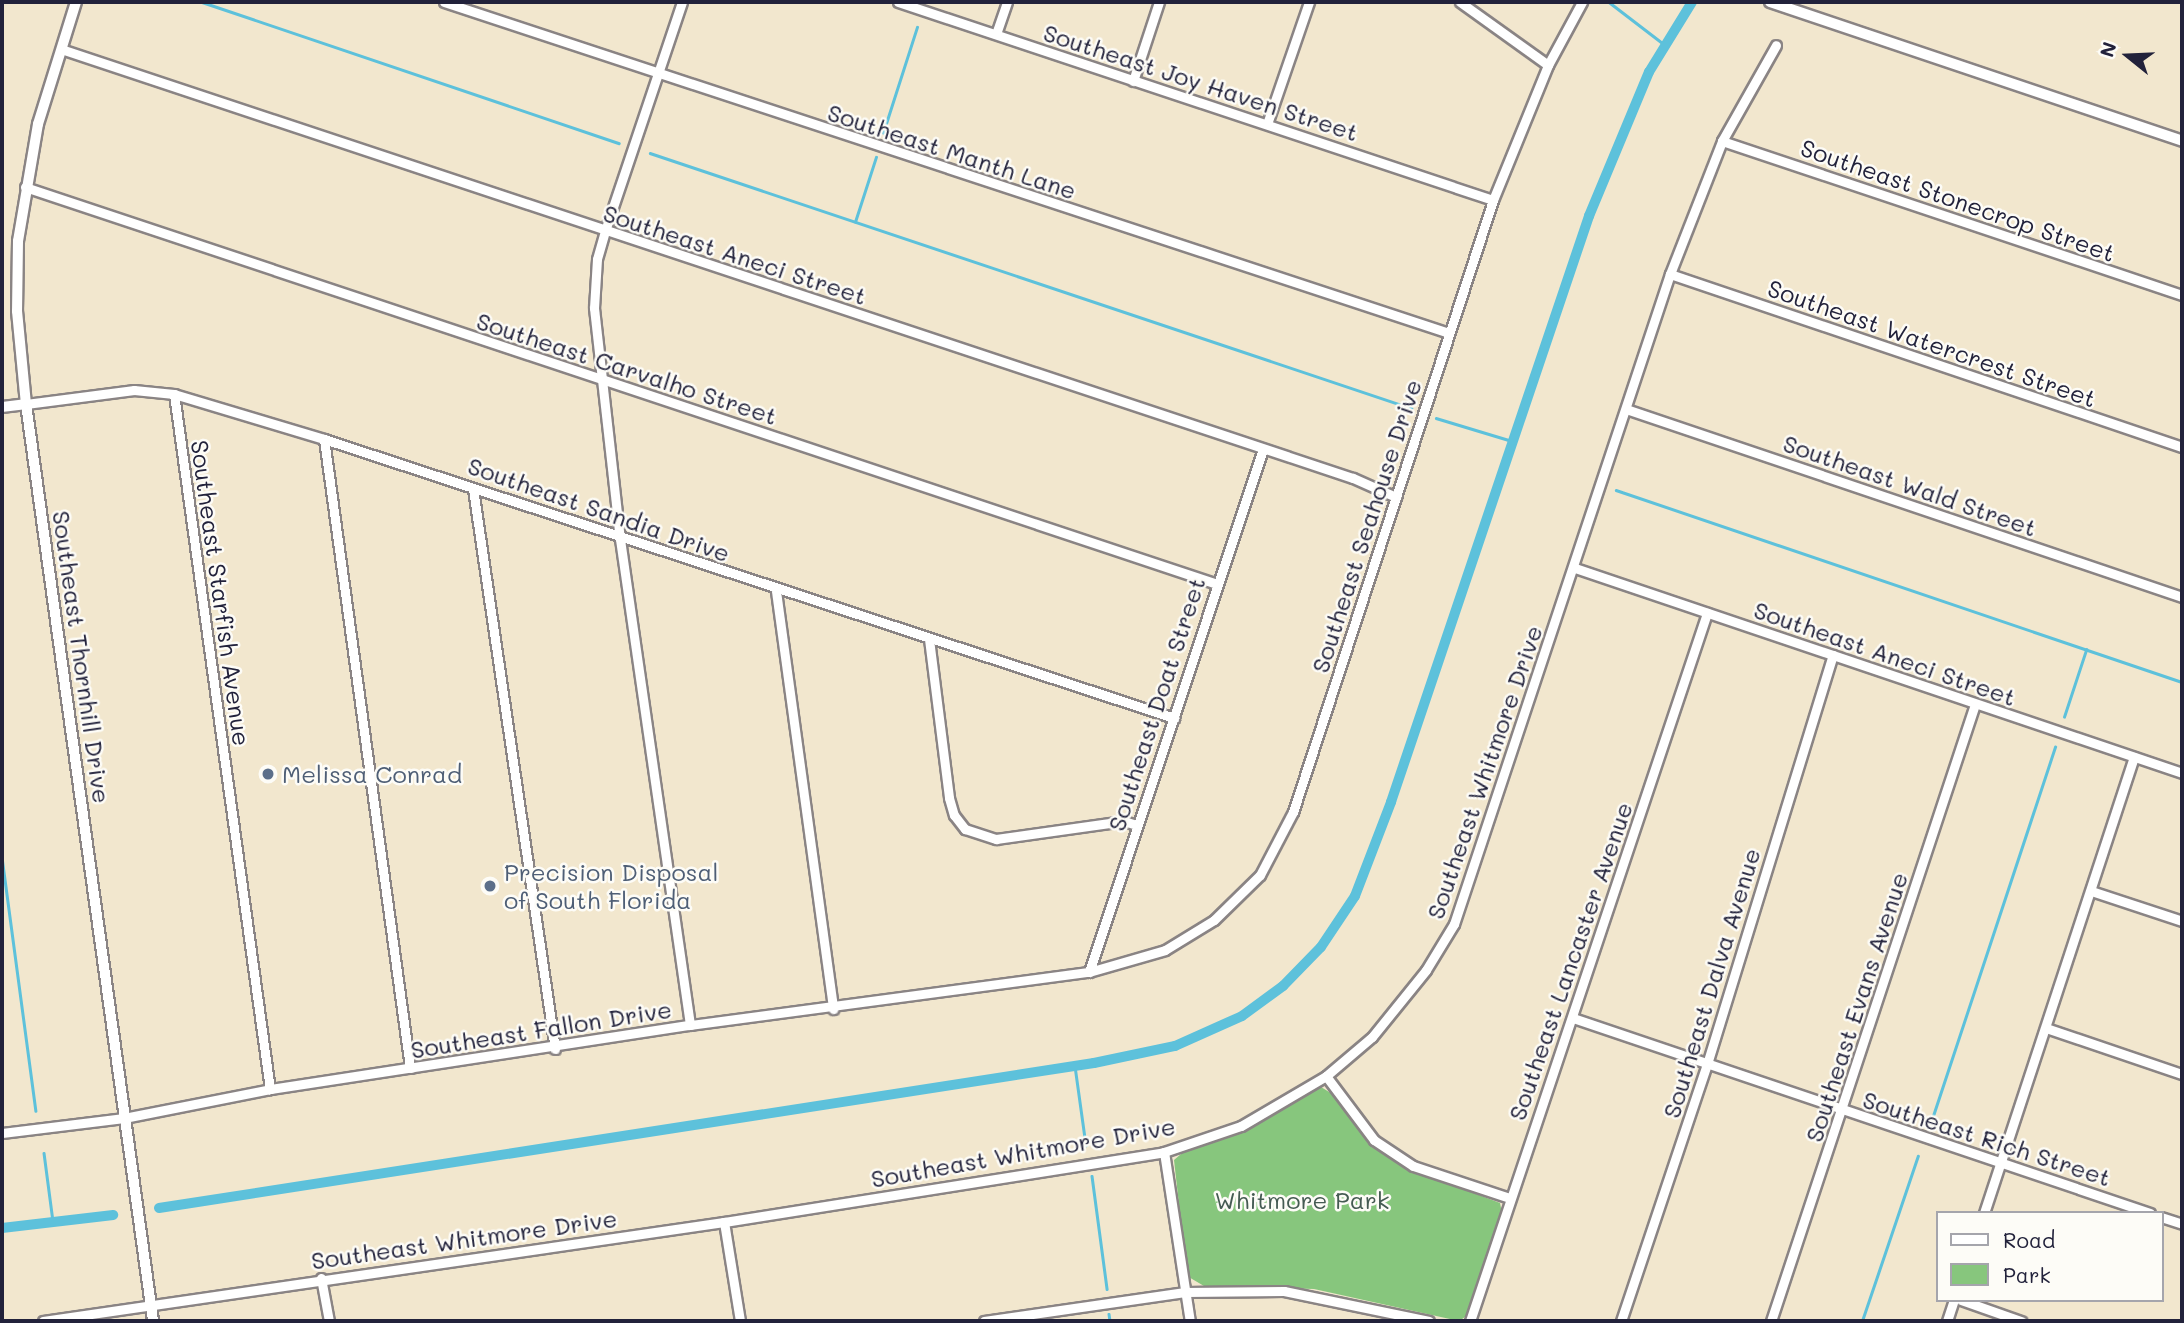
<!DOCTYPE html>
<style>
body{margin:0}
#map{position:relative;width:2184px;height:1323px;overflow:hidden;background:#f2e7ce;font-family:Mali,sans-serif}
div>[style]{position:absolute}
.green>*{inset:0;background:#87c67d}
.stream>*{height:2.5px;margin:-1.25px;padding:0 1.25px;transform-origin:1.25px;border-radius:1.25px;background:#5dc1db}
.canal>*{height:10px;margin:-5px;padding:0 5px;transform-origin:5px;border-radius:5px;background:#5dc1db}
.roads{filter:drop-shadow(2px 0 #8a8484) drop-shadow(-2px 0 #8a8484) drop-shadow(0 2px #8a8484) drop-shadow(0 -2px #8a8484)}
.minor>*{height:9px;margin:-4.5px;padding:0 4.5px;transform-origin:4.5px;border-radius:4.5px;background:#fff}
.tertiary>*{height:10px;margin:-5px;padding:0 5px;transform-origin:5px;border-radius:5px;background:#fff}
.dots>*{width:19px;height:19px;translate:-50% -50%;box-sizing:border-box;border:4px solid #fdfcf7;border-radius:50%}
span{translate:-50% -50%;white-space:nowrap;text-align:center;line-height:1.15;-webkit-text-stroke:5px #fdfcf7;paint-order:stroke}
.street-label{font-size:24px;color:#22223b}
.service-label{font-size:24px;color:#4e5e75}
.left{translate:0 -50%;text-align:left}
.park-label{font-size:24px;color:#455b52}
.frame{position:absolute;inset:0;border:4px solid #22223b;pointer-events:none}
.legend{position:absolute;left:1936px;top:1211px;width:228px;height:91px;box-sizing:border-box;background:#fdfcf7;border:2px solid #a5a5ac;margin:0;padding:9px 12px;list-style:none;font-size:21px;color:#22223b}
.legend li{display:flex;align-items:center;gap:14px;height:35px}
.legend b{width:35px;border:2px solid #a5a5ac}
.north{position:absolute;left:2093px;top:21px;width:70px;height:70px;-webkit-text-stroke:5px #fdfcf7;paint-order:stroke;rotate:288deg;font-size:19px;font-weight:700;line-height:28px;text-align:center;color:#22223b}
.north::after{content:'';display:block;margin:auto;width:24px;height:32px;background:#22223b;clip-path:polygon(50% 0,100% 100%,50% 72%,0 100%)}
</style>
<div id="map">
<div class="green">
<div style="clip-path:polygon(1321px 1087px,1334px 1095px,1375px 1147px,1405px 1167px,1500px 1203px,1502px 1213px,1468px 1315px,1459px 1321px,1314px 1289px,1204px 1286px,1187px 1276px,1174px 1160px,1188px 1148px,1255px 1125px)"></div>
</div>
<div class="stream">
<div style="left:202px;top:2px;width:440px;rotate:18.7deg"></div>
<div style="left:1609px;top:2px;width:71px;rotate:37.5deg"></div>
<div style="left:883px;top:133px;width:111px;rotate:-72.2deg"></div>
<div style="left:650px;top:153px;width:803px;rotate:18.53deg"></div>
<div style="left:855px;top:222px;width:68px;rotate:-72.1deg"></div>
<div style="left:1436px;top:418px;width:79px;rotate:16.8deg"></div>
<div style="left:1616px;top:490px;width:598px;rotate:18.74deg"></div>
<div style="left:2064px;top:717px;width:71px;rotate:-71.8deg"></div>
<div style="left:2px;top:857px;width:256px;rotate:82.4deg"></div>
<div style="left:1075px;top:1066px;width:80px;rotate:82.1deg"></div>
<div style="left:1931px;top:1122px;width:395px;rotate:-71.7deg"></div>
<div style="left:44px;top:1153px;width:69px;rotate:82.5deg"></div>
<div style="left:1092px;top:1176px;width:114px;rotate:82.4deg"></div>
<div style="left:1109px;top:1314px;width:7px;rotate:82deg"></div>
<div style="left:1862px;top:1321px;width:174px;rotate:-71.3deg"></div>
</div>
<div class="canal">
<div style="left:159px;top:1208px;width:946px;rotate:-8.82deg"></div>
<div style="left:1094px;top:1063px;width:83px;rotate:-11.9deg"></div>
<div style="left:1175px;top:1046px;width:73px;rotate:-24.1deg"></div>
<div style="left:1242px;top:1016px;width:51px;rotate:-36.2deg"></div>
<div style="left:1283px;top:986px;width:54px;rotate:-45.7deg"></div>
<div style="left:1321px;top:947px;width:61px;rotate:-56.3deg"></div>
<div style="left:1355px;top:896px;width:101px;rotate:-69deg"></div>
<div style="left:1391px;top:802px;width:619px;rotate:-71.33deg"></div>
<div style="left:1589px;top:216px;width:156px;rotate:-67.4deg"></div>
<div style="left:1649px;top:72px;width:82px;rotate:-58.4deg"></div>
<div style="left:2px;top:1228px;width:112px;rotate:-6.7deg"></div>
</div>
<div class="roads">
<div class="minor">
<div style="left:444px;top:2px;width:1058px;rotate:18.23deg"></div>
<div style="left:682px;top:2px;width:242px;rotate:108.6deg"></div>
<div style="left:605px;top:231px;width:29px;rotate:106deg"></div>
<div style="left:597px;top:259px;width:49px;rotate:93.5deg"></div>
<div style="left:594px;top:308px;width:232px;rotate:83.6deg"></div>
<div style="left:620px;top:539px;width:491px;rotate:81.8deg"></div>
<div style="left:898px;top:2px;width:627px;rotate:18.41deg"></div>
<div style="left:1460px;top:2px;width:108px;rotate:35.6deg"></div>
<div style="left:996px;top:34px;width:34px;rotate:-71deg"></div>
<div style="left:61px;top:49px;width:1361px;rotate:18.37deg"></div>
<div style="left:1353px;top:478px;width:47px;rotate:23.8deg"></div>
<div style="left:1133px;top:81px;width:83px;rotate:-71.8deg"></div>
<div style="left:1267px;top:124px;width:129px;rotate:-71deg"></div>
<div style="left:1722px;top:141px;width:485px;rotate:18.5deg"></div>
<div style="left:25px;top:187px;width:1256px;rotate:18.42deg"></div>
<div style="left:1670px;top:274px;width:540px;rotate:18.67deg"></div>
<div style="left:174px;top:394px;width:702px;rotate:82.14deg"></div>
<div style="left:26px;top:404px;width:109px;rotate:-7.4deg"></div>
<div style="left:134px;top:390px;width:40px;rotate:5.7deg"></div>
<div style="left:174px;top:394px;width:157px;rotate:16.7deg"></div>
<div style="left:324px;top:439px;width:895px;rotate:18.17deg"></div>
<div style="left:1626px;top:409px;width:587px;rotate:18.68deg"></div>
<div style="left:324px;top:439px;width:635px;rotate:82.21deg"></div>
<div style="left:473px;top:489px;width:566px;rotate:81.67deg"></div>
<div style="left:1575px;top:568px;width:641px;rotate:18.66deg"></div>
<div style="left:776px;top:591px;width:422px;rotate:82.2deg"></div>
<div style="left:929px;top:639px;width:160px;rotate:82.8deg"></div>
<div style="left:949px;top:798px;width:18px;rotate:74deg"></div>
<div style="left:954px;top:815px;width:18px;rotate:52deg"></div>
<div style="left:965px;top:829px;width:33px;rotate:18deg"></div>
<div style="left:996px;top:839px;width:129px;rotate:-8deg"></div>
<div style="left:1124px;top:821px;width:13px;rotate:18deg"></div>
<div style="left:2091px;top:891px;width:96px;rotate:18.2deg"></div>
<div style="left:1089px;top:972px;width:551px;rotate:-71.6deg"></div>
<div style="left:1573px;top:1018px;width:609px;rotate:18.67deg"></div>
<div style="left:2046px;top:1028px;width:144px;rotate:18.7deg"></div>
<div style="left:1326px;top:1076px;width:80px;rotate:53.1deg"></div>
<div style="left:1374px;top:1140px;width:47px;rotate:33.7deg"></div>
<div style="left:1413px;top:1166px;width:102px;rotate:18.3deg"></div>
<div style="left:2px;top:1133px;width:123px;rotate:-7deg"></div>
<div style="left:124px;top:1118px;width:149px;rotate:-11.2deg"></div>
<div style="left:270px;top:1089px;width:425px;rotate:-8.7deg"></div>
<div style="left:690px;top:1025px;width:403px;rotate:-7.6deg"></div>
<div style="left:1089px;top:972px;width:79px;rotate:-16.1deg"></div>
<div style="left:1165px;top:950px;width:57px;rotate:-31.5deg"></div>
<div style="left:1214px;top:920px;width:64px;rotate:-44.4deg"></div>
<div style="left:1260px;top:875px;width:71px;rotate:-62.4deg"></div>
<div style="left:1293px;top:812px;width:644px;rotate:-71.9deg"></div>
<div style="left:1493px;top:200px;width:146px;rotate:-67.8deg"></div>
<div style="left:1548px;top:65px;width:72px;rotate:-61.6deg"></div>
<div style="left:1164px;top:1152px;width:171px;rotate:81.3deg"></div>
<div style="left:1984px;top:1213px;width:480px;rotate:-71.8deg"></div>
<div style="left:2161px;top:1217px;width:22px;rotate:18deg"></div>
<div style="left:724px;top:1222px;width:100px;rotate:80.8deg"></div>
<div style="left:321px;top:1278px;width:44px;rotate:79.5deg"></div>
<div style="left:1961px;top:1300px;width:64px;rotate:19.3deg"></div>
<div style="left:43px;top:1321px;width:688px;rotate:-8.27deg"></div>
<div style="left:724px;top:1222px;width:446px;rotate:-9deg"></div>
<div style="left:1164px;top:1152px;width:81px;rotate:-18.7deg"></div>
<div style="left:1241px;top:1126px;width:99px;rotate:-30.5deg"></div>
<div style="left:1326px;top:1076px;width:60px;rotate:-40.3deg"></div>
<div style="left:1372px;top:1037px;width:86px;rotate:-51.1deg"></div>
<div style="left:1426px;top:970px;width:54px;rotate:-58.7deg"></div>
<div style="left:1454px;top:924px;width:685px;rotate:-71.62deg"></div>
<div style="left:1670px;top:274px;width:143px;rotate:-68.6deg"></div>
<div style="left:1722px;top:141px;width:110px;rotate:-60.6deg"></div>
<div style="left:984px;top:1321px;width:203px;rotate:-8.2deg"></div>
<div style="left:1185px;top:1292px;width:99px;rotate:-0.6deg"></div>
<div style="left:1284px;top:1291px;width:148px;rotate:11.7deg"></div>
<div style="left:1470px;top:1321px;width:747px;rotate:-71.49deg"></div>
<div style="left:1621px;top:1321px;width:271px;rotate:-71.5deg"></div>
<div style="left:1707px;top:1064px;width:428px;rotate:-72.9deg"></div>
<div style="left:1771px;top:1321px;width:650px;rotate:-71.7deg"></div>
<div style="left:1947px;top:1321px;width:22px;rotate:-72deg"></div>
</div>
<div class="tertiary">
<div style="left:76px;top:2px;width:128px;rotate:107.3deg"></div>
<div style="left:38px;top:124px;width:119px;rotate:99.7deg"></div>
<div style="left:18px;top:241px;width:70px;rotate:90.8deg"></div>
<div style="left:17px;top:311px;width:93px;rotate:84.5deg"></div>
<div style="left:26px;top:404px;width:926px;rotate:82.11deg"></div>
<div style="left:1770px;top:2px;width:435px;rotate:18.6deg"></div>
<div style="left:2px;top:407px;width:24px;rotate:-7deg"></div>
</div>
</div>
<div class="dots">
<div style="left:268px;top:774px;background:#5c6f8a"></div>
<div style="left:490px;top:886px;background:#5c6f8a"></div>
</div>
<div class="street-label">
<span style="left:1201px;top:82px;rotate:18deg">Southeast Joy Haven Street</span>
<span style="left:952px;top:151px;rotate:18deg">Southeast Manth Lane</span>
<span style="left:1958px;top:200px;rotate:19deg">Southeast Stonecrop Street</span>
<span style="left:735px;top:254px;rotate:18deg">Southeast Aneci Street</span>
<span style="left:1932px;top:343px;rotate:19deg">Southeast Watercrest Street</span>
<span style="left:627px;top:368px;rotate:18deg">Southeast Carvalho Street</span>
<span style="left:1910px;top:485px;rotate:19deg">Southeast Wald Street</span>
<span style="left:599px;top:509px;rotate:19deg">Southeast Sandia Drive</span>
<span style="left:1366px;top:526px;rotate:-72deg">Southeast Seahouse Drive</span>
<span style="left:221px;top:593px;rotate:82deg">Southeast Starfish Avenue</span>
<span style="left:1885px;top:653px;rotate:19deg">Southeast Aneci Street</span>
<span style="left:82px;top:657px;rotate:82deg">Southeast Thornhill Drive</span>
<span style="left:1156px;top:704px;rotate:-72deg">Southeast Doat Street</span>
<span style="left:1484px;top:772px;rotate:-71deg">Southeast Whitmore Drive</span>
<span style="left:1570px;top:961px;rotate:-71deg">Southeast Lancaster Avenue</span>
<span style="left:1711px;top:983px;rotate:-73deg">Southeast Dalva Avenue</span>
<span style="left:1856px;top:1007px;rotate:-72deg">Southeast Evans Avenue</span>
<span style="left:541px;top:1029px;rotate:-9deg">Southeast Fallon Drive</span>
<span style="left:1987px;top:1138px;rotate:18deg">Southeast Rich Street</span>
<span style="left:1023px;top:1152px;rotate:-10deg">Southeast Whitmore Drive</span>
<span style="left:464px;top:1239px;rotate:-8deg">Southeast Whitmore Drive</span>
</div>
<div class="service-label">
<span class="left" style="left:282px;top:774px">Melissa Conrad</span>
<span class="left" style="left:504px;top:886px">Precision Disposal<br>of South Florida</span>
</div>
<div class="park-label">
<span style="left:1302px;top:1200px">Whitmore Park</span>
</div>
<div class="frame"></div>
<ul class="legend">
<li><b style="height:9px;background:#fff"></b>Road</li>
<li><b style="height:19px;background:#87c67d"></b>Park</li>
</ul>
<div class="north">N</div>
</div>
